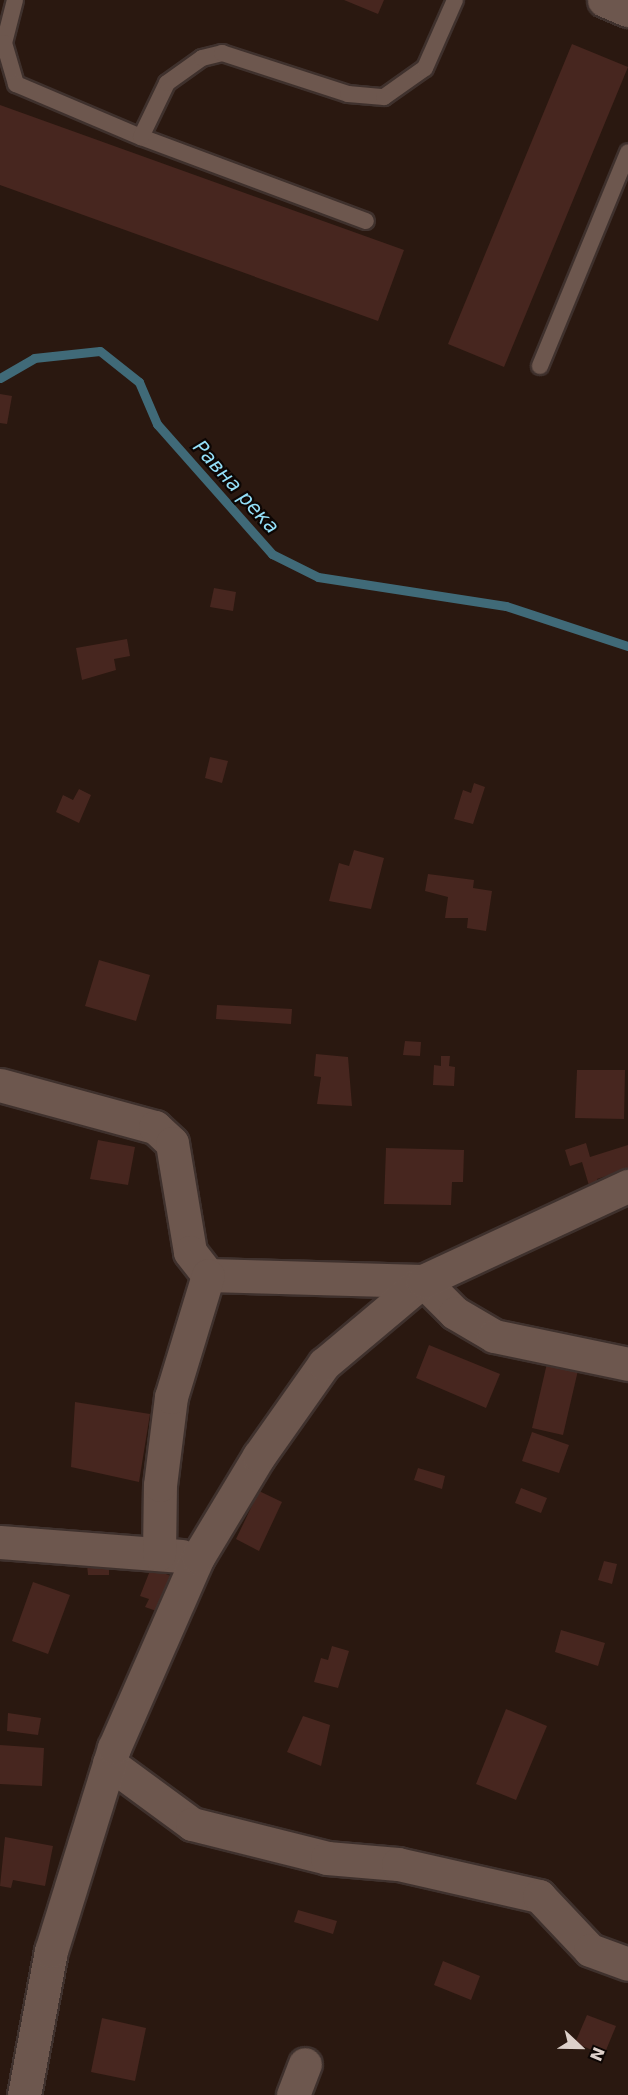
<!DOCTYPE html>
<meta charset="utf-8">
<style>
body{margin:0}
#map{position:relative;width:628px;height:2095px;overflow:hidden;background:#2a1810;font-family:"DejaVu Sans",sans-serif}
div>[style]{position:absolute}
.stream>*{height:9px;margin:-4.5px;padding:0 4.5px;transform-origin:4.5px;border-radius:4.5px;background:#406a78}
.building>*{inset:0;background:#47261f}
.roads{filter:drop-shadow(2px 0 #3f312d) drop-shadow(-2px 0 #3f312d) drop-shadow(0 2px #3f312d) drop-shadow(0 -2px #3f312d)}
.lane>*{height:16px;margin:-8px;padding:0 8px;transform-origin:8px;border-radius:8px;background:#6d574e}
.street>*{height:33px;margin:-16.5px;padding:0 16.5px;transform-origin:16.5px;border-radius:16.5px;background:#6d574e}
span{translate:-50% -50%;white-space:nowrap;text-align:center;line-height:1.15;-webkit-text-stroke:4.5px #0d0604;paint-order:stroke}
.water-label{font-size:20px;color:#94dff8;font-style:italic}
.north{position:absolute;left:550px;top:2017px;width:60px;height:60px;-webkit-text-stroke:4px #0d0604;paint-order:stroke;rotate:112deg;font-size:16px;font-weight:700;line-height:24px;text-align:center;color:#ddd0ca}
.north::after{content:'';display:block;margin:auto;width:21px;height:27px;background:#ddd0ca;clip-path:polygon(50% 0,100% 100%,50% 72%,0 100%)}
</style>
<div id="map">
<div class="stream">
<div style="left:0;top:378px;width:39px;rotate:-30deg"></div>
<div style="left:34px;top:358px;width:66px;rotate:-6.1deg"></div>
<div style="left:100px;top:351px;width:50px;rotate:38.5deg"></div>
<div style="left:139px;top:382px;width:46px;rotate:66.8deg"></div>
<div style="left:157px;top:424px;width:174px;rotate:48.5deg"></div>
<div style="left:272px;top:554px;width:51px;rotate:26.6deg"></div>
<div style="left:318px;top:577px;width:190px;rotate:8.8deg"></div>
<div style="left:506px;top:606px;width:128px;rotate:18.2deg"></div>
</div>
<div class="building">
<div style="clip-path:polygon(344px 0,384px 0,378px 14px)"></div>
<div style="clip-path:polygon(572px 44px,628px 67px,504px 367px,448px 344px)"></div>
<div style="clip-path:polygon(0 105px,404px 250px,378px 321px,0 185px)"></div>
<div style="clip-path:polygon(0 394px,12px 396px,7px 424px,0 423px)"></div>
<div style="clip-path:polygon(214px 588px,236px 592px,233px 611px,210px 607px)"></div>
<div style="clip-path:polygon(127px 639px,130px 656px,114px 659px,116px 670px,82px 680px,76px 648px)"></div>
<div style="clip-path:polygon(210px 757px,228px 761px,222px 783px,205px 778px)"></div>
<div style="clip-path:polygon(474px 783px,485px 787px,473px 824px,454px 819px,463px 790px,471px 793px)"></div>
<div style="clip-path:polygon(79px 789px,91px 795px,79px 823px,56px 812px,63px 795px,73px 800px)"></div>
<div style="clip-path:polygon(354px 850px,384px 858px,371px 909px,329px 901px,339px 863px,349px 866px)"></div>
<div style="clip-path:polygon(428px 874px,474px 880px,473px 888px,492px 891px,486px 931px,467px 928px,468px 918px,445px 918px,448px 897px,425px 891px)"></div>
<div style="clip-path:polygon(99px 960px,150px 975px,136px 1021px,85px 1006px)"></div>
<div style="clip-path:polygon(217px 1005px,292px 1009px,291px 1024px,216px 1019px)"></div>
<div style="clip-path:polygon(405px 1041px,421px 1042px,420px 1056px,403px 1055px)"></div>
<div style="clip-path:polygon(316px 1054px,348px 1057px,352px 1106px,317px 1104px,321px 1077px,314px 1076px)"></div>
<div style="clip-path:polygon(441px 1056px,450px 1056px,449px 1066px,455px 1067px,454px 1086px,433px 1085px,434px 1065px,441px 1066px)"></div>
<div style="clip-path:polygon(577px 1070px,625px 1070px,624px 1119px,575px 1118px)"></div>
<div style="clip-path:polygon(98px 1140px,135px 1147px,128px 1185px,90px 1179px)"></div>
<div style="clip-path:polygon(586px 1143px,590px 1157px,628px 1145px,628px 1169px,597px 1179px,599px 1186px,590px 1189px,582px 1162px,570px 1166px,565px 1150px)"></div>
<div style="clip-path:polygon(386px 1148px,464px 1150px,463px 1182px,452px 1182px,451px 1205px,384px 1204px)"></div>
<div style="clip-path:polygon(429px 1345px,500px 1374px,486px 1408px,416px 1378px)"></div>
<div style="clip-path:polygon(548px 1359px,579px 1366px,563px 1435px,532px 1428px)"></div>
<div style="clip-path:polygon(75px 1402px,150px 1414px,139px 1482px,71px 1467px)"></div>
<div style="clip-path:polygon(532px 1432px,569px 1445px,559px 1473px,522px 1461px)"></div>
<div style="clip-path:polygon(418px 1468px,445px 1476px,442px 1489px,414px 1480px)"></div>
<div style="clip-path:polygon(521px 1488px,547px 1498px,541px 1513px,515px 1503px)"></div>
<div style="clip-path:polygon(259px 1491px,282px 1502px,259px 1551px,236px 1539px)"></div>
<div style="clip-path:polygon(604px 1561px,617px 1564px,612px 1584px,598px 1580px)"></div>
<div style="clip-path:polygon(87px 1564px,109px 1565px,109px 1575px,88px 1575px)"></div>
<div style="clip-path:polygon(151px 1568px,176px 1578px,162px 1613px,145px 1607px,149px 1599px,140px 1596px)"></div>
<div style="clip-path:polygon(33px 1582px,70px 1595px,48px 1654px,12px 1641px)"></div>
<div style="clip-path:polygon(561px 1630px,605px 1643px,598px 1666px,555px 1652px)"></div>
<div style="clip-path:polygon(332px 1646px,349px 1651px,338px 1688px,314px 1682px,321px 1658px,328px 1660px)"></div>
<div style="clip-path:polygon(506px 1709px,547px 1726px,516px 1800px,476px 1784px)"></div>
<div style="clip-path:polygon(8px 1713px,41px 1718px,38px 1735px,7px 1731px)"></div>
<div style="clip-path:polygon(303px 1716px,330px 1725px,321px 1766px,287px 1752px)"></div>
<div style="clip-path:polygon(0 1745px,44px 1748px,42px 1786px,0 1784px)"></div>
<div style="clip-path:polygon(5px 1837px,53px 1846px,45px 1886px,13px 1880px,11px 1888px,0 1886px)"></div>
<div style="clip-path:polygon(298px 1910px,337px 1921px,333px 1934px,294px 1922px)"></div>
<div style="clip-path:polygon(443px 1961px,480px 1976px,471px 2000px,434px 1985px)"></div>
<div style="clip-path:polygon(587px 2015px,616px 2026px,604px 2055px,575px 2043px)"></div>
<div style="clip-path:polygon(102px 2018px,146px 2028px,135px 2081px,91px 2072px)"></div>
</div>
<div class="roads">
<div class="lane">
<div style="left:15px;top:0;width:44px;rotate:104.3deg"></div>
<div style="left:4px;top:43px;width:43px;rotate:73.7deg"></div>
<div style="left:16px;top:84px;width:136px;rotate:23deg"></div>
<div style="left:141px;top:137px;width:240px;rotate:20.5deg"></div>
<div style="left:141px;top:137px;width:60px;rotate:-64.3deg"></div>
<div style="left:167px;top:83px;width:43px;rotate:-35.5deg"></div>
<div style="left:202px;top:58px;width:21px;rotate:-14deg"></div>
<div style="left:222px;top:53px;width:133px;rotate:18deg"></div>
<div style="left:348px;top:94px;width:36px;rotate:5deg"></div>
<div style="left:384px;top:97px;width:50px;rotate:-35.3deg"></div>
<div style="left:425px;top:68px;width:74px;rotate:-66.2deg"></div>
<div style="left:540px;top:366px;width:231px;rotate:-67.6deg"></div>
</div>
<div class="street">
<div style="left:604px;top:0;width:26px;rotate:23deg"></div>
<div style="left:0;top:1085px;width:161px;rotate:15.2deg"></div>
<div style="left:155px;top:1127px;width:23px;rotate:43deg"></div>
<div style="left:172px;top:1143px;width:110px;rotate:80.6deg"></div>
<div style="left:190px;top:1252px;width:29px;rotate:52deg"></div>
<div style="left:208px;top:1275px;width:215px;rotate:1.6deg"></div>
<div style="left:423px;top:1281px;width:45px;rotate:45deg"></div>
<div style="left:455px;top:1313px;width:45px;rotate:30.5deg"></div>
<div style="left:494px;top:1336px;width:137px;rotate:11.8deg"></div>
<div style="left:0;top:1542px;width:182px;rotate:4.4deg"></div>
<div style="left:159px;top:1554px;width:69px;rotate:-89.2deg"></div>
<div style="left:160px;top:1485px;width:89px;rotate:-82.9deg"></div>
<div style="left:171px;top:1397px;width:127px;rotate:-73.1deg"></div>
<div style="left:109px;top:1763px;width:103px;rotate:36.3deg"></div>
<div style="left:192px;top:1824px;width:139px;rotate:14.1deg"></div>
<div style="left:327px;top:1858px;width:71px;rotate:4.8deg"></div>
<div style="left:398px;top:1864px;width:145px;rotate:12.8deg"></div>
<div style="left:539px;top:1896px;width:74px;rotate:46.6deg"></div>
<div style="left:590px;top:1950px;width:40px;rotate:20.2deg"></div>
<div style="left:24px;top:2095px;width:147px;rotate:-79.4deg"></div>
<div style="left:51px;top:1951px;width:213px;rotate:-72.8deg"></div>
<div style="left:114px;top:1748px;width:209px;rotate:-66.3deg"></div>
<div style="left:198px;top:1557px;width:118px;rotate:-58.9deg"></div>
<div style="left:259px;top:1456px;width:113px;rotate:-54.8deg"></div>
<div style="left:324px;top:1364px;width:129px;rotate:-40deg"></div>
<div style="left:423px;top:1281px;width:226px;rotate:-24.9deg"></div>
<div style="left:293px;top:2095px;width:33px;rotate:-69deg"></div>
</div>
</div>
<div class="water-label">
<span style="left:236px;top:487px;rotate:48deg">Равна река</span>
</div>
<div class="north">N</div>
</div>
